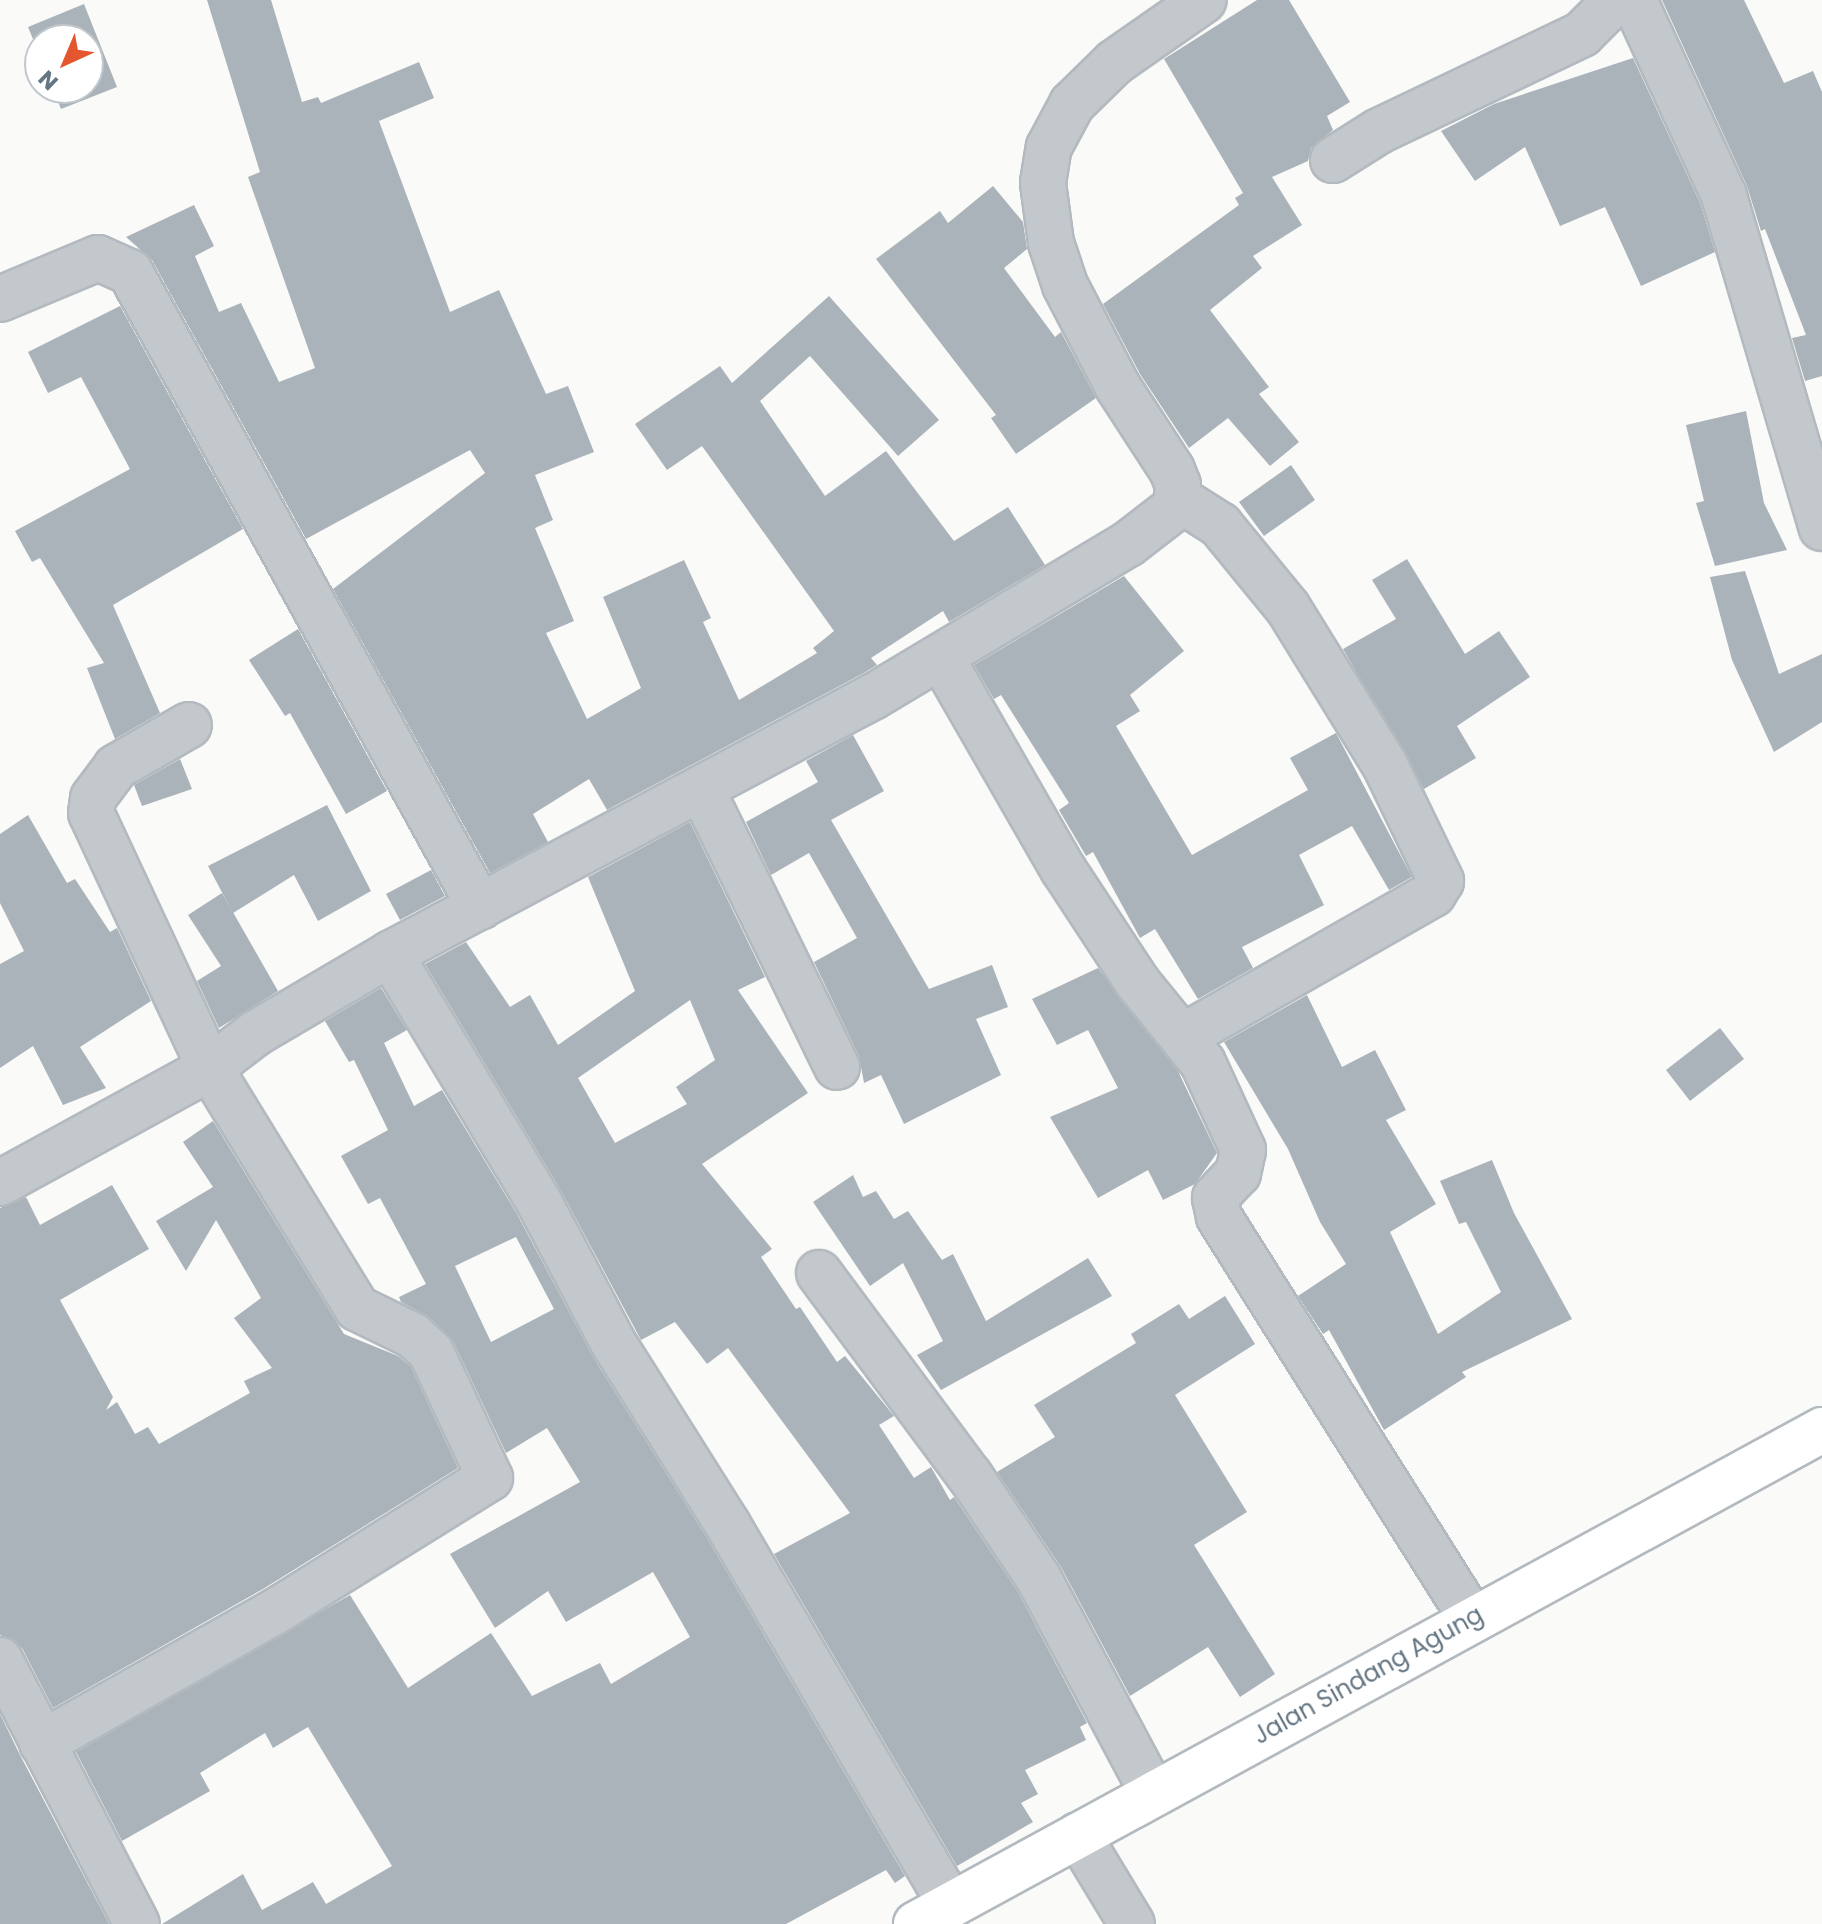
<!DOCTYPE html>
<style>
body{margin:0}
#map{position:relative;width:1822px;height:1924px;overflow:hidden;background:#fafaf8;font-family:Poppins,sans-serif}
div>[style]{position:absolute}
.building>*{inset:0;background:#aab3b9}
.roads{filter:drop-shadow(2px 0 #b3babf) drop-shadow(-2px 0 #b3babf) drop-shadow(0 2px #b3babf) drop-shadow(0 -2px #b3babf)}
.street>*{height:44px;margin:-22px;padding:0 22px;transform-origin:22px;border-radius:22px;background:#c3c8cc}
.secondary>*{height:44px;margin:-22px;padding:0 22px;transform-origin:22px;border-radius:22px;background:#fff}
span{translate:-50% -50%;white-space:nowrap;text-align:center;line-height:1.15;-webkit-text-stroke:8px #fff;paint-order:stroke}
.street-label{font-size:24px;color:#657683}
.north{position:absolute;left:24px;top:24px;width:80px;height:80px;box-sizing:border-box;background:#fff;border:2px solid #c1c8cd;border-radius:50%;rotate:224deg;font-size:22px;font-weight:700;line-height:32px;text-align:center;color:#657683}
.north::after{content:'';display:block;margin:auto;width:28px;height:36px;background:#e4572e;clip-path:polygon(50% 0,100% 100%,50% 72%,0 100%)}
</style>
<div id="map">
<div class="building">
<div style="clip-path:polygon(207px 0,271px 0,302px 102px,318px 97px,321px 103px,419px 62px,434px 98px,379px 121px,450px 312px,499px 290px,546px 394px,568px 386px,594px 452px,535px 475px,553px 520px,535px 528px,574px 621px,546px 633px,587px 719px,641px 688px,603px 597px,684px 560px,711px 618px,703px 622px,739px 700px,817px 653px,813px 648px,834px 631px,702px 446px,667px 470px,635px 424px,720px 366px,732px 383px,829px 296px,939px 420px,898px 456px,810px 356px,760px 401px,825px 496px,886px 451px,954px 541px,1008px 507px,1045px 565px,949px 622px,943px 611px,871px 658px,877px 665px,862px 674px,607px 810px,589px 779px,533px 814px,548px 842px,490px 873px,333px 589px,485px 473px,470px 450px,306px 539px,152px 260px,126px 237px,194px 205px,214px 246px,195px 256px,219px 312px,241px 303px,279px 382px,315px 368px,248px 177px,260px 172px)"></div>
<div style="clip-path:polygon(1257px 0,1289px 0,1350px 102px,1327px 116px,1333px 130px,1311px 148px,1308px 161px,1272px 177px,1302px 225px,1253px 256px,1262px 268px,1210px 310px,1269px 387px,1259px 394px,1299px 442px,1270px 466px,1228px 418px,1189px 448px,1140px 374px,1103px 304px,1239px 205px,1235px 198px,1243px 193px,1164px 59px)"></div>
<div style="clip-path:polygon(1662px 0,1744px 0,1784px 83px,1813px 71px,1822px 92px,1822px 376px,1805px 381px,1792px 338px,1806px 335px,1765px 229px,1761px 231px,1747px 186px)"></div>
<div style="clip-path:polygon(84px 4px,117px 87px,61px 109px,53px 88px,88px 88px,88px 40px,40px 40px,40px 56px,28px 27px)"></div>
<div style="clip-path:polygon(1633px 58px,1701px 205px,1715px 252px,1641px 286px,1605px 207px,1560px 226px,1525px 147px,1475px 181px,1441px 131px,1494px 104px)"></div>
<div style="clip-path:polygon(993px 186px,1023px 222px,1027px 249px,1004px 268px,1055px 337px,1061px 332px,1096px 398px,1016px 454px,991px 418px,996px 415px,876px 259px,940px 211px,948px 223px)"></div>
<div style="clip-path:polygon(120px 306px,243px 529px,113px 605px,160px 713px,115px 739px,87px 668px,104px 663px,40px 558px,32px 562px,15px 531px,130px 469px,81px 377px,48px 393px,28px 352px)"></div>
<div style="clip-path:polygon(1746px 411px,1764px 503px,1787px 550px,1715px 566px,1696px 503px,1704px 501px,1686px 425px)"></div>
<div style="clip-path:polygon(1291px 465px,1315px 500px,1264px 536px,1239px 502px)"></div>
<div style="clip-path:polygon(1407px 559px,1465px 654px,1499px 631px,1530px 677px,1457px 726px,1476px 758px,1424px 789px,1343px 649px,1396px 619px,1372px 580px)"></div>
<div style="clip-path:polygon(1745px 571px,1779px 674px,1822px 654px,1822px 722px,1774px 752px,1732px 660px,1710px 577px)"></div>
<div style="clip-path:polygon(1124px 576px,1184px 651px,1130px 695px,1140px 711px,1116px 726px,1192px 855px,1308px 790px,1290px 758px,1336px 733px,1412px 877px,1389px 890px,1352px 826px,1299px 855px,1324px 905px,1242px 947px,1253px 968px,1198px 999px,1155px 929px,1140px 938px,1093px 852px,1086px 856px,1059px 810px,1069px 803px,1001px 695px,994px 699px,974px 665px)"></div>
<div style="clip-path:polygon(298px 629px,387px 791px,346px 814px,290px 713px,285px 716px,249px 660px)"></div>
<div style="clip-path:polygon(853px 735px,884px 791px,831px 820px,929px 989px,992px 965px,1008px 1007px,976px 1019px,1001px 1075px,904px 1124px,881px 1075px,864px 1083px,859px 1056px,814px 962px,857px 938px,809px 853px,771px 875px,746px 822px,818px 782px,806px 761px)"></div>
<div style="clip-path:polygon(180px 759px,192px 789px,142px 806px,134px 785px)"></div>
<div style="clip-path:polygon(327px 805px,371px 891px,318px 921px,294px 875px,233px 913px,208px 866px)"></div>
<div style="clip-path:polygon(28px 815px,67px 883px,75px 879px,110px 932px,117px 928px,151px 1001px,80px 1047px,106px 1088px,63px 1105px,33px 1046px,0 1068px,0 964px,24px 951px,0 903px,0 834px)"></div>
<div style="clip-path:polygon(evenodd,690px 822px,765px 977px,738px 990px,808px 1093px,702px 1164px,772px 1249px,761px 1257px,796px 1309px,800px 1307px,837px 1362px,845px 1356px,894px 1416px,879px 1425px,914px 1478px,931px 1467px,950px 1500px,954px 1497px,1018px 1592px,1087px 1723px,1080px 1727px,1086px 1740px,1025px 1770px,1038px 1794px,1021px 1803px,1033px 1822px,957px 1866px,774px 1554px,850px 1513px,728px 1348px,707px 1364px,675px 1322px,641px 1340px,560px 1189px,425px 964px,466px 942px,510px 1007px,530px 995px,558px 1045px,635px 991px,588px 877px,690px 822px,690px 1000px,715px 1060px,676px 1087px,687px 1104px,615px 1143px,578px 1078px,690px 1000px)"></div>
<div style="clip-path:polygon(431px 870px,445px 896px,400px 920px,386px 894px)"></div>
<div style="clip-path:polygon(222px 893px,278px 991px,219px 1028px,197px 981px,221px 966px,188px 915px)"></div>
<div style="clip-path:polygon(1098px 968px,1178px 1071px,1217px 1153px,1195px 1184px,1163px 1200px,1148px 1170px,1098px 1198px,1050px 1117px,1118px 1088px,1088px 1030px,1057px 1045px,1032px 999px)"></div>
<div style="clip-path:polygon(evenodd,381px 988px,407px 1030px,384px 1043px,414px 1106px,442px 1090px,517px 1214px,593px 1357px,707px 1538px,905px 1876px,895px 1883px,886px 1870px,786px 1924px,162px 1924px,243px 1874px,262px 1910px,313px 1882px,326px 1904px,392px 1866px,308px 1727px,273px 1748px,265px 1733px,200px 1773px,210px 1791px,122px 1841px,76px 1752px,350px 1595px,408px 1688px,491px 1633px,532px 1696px,600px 1663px,611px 1684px,690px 1637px,653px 1572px,566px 1622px,548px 1591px,495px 1628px,450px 1554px,580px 1482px,547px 1428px,506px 1453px,453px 1341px,428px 1316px,401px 1302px,399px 1297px,426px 1284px,380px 1198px,368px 1204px,341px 1156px,388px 1130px,354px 1060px,349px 1062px,325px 1021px,381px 988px,516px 1237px,554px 1309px,491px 1342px,455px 1266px,516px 1237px)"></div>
<div style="clip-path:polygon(1307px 995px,1342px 1067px,1375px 1050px,1406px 1110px,1386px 1120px,1436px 1204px,1390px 1232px,1438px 1334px,1501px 1292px,1466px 1222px,1459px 1224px,1440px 1181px,1492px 1160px,1514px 1213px,1572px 1319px,1462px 1372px,1466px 1377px,1384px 1430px,1329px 1330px,1323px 1334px,1298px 1296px,1346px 1264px,1320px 1222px,1288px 1149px,1224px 1042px)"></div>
<div style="clip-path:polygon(1720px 1028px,1744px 1059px,1690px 1101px,1666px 1070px)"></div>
<div style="clip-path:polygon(213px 1121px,344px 1334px,398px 1356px,411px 1367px,458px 1468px,263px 1589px,53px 1708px,22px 1648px,0 1635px,0 1208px,26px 1197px,40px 1225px,112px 1185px,149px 1249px,60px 1300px,113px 1397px,106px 1410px,117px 1402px,135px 1434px,148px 1427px,159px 1444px,250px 1393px,244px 1381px,272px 1368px,234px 1318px,261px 1298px,216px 1220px,186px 1271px,156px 1221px,213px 1187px,183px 1142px)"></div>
<div style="clip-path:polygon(853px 1175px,863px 1197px,876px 1191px,894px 1219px,908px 1211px,942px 1260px,953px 1254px,986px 1321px,1088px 1258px,1112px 1296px,941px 1390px,917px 1355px,943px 1341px,903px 1263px,870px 1286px,813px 1202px)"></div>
<div style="clip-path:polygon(1225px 1296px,1255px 1344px,1175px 1395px,1247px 1512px,1194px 1545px,1275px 1674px,1240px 1697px,1208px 1647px,1130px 1696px,1061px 1567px,997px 1472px,1055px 1437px,1034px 1405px,1136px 1343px,1131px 1334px,1179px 1304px,1189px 1319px)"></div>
<div style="clip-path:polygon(0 1714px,20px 1755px,109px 1924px,0 1924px)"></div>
</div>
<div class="roads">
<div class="street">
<div style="left:1634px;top:0;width:216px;rotate:65.3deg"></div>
<div style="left:1724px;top:196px;width:346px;rotate:73.6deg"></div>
<div style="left:1333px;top:160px;width:54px;rotate:-32.2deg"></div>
<div style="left:1379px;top:131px;width:225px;rotate:-25.5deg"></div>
<div style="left:1582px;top:34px;width:48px;rotate:-45deg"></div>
<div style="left:0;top:299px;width:106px;rotate:-22.7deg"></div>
<div style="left:98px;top:258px;width:35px;rotate:24deg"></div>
<div style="left:130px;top:272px;width:725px;rotate:61.14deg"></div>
<div style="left:1179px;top:499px;width:49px;rotate:32.4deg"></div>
<div style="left:1220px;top:525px;width:107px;rotate:50.7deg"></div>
<div style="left:1288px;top:608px;width:185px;rotate:58.3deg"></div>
<div style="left:1385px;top:765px;width:129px;rotate:64.2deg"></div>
<div style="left:1441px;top:881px;width:15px;rotate:122deg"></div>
<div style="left:1433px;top:894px;width:287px;rotate:150.3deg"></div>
<div style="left:941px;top:657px;width:245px;rotate:60.1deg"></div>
<div style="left:1063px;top:869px;width:136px;rotate:56.7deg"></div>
<div style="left:1138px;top:983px;width:103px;rotate:50.9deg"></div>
<div style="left:1203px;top:1063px;width:96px;rotate:65.3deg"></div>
<div style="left:1243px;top:1150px;width:24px;rotate:102deg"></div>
<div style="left:1238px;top:1173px;width:34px;rotate:133deg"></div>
<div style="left:1215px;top:1198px;width:19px;rotate:78deg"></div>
<div style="left:1219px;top:1217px;width:474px;rotate:57.8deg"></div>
<div style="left:702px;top:790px;width:308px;rotate:64deg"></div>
<div style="left:390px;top:954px;width:548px;rotate:-28.06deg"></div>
<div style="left:874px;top:696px;width:296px;rotate:-30.9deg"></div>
<div style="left:1128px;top:544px;width:61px;rotate:-37.6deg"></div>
<div style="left:1176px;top:507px;width:22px;rotate:-85deg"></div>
<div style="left:1178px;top:485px;width:16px;rotate:-112deg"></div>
<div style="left:1172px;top:470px;width:99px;rotate:-123deg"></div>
<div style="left:1118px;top:387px;width:115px;rotate:-117.5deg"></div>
<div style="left:1065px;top:285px;width:44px;rotate:-108.4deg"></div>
<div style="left:1051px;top:243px;width:61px;rotate:-97.6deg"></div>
<div style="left:1043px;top:183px;width:36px;rotate:-81deg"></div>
<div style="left:1049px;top:147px;width:49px;rotate:-61.9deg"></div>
<div style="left:1072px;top:104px;width:60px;rotate:-44.3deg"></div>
<div style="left:1115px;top:62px;width:108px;rotate:-34.9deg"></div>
<div style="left:0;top:1183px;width:239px;rotate:-28.7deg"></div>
<div style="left:210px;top:1068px;width:58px;rotate:-37.3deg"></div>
<div style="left:256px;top:1033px;width:156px;rotate:-30.5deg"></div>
<div style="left:390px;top:954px;width:289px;rotate:59deg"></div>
<div style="left:539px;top:1202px;width:161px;rotate:62.2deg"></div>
<div style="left:614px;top:1344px;width:214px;rotate:57.8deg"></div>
<div style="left:728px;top:1525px;width:441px;rotate:59.6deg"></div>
<div style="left:819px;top:1273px;width:253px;rotate:53.4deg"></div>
<div style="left:970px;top:1476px;width:124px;rotate:56.2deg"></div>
<div style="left:1039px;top:1579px;width:242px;rotate:62deg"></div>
<div style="left:0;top:1660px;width:297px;rotate:62.6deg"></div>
<div style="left:42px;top:1743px;width:269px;rotate:-29.4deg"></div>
<div style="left:276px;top:1611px;width:252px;rotate:-31.9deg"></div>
<div style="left:490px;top:1478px;width:139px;rotate:-115.1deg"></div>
<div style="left:431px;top:1352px;width:25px;rotate:-138deg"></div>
<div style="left:412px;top:1335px;width:61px;rotate:-153.9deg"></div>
<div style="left:357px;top:1308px;width:281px;rotate:-121.5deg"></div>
<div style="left:210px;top:1068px;width:281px;rotate:-115deg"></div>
<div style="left:91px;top:813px;width:15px;rotate:-82deg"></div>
<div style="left:93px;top:798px;width:39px;rotate:-53deg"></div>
<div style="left:116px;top:767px;width:84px;rotate:-29.9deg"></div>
<div style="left:1078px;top:1835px;width:104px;rotate:58.8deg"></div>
</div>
<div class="secondary">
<div style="left:916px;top:1924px;width:1032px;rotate:-28.6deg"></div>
</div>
</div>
<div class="street-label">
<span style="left:1368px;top:1675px;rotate:-29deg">Jalan Sindang Agung</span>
</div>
<div class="north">N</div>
</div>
